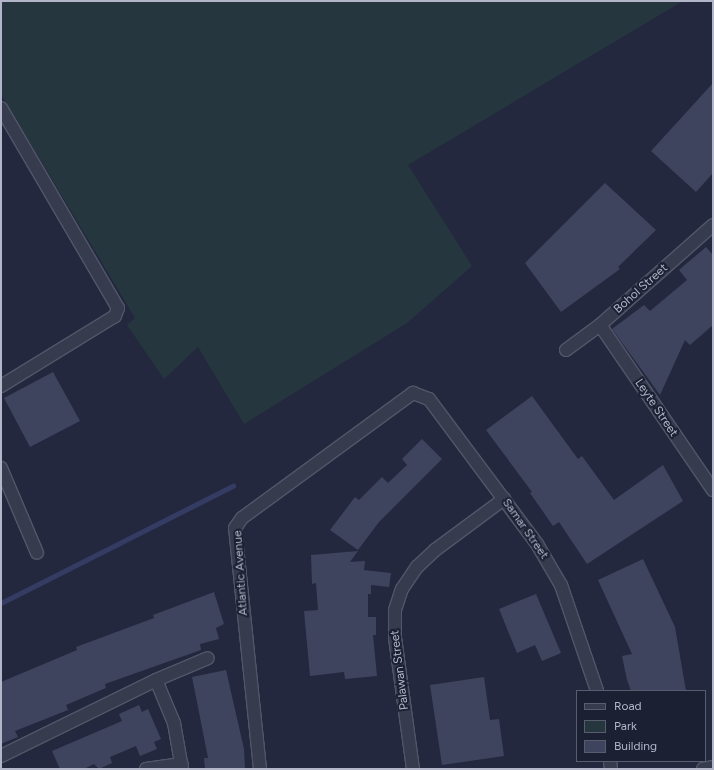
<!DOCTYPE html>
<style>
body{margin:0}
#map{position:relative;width:714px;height:770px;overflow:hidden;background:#23283e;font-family:Figtree,sans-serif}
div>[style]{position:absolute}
.green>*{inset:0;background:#25363f}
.stream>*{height:4.5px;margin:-2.25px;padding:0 2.25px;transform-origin:2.25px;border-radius:2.25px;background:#343c64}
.building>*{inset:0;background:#3f445e}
.roads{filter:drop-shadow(1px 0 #525669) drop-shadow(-1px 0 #525669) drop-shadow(0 1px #525669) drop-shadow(0 -1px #525669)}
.minor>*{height:12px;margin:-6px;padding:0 6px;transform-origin:6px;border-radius:6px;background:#373b4e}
span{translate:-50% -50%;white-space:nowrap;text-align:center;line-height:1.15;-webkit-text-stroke:4px #1c2033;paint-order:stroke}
.street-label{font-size:12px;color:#b3b6c9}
.frame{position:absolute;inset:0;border:2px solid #b3b6c9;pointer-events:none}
.legend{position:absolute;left:576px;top:690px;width:130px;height:72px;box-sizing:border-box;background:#1c2033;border:1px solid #585c6f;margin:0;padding:5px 7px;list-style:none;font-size:12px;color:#b3b6c9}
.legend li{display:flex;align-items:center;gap:8px;height:20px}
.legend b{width:20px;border:1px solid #585c6f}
</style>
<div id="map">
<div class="green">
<div style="clip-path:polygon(1px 1px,683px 1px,408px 165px,472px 266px,407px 323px,244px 424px,198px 347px,164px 379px,127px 325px,135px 318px,1px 94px)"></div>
</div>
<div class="stream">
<div style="left:1px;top:603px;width:260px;rotate:-26.8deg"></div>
</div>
<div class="building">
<div style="clip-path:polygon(713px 83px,713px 173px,696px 192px,651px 151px)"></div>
<div style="clip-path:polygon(605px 183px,656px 230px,618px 267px,620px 269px,561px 312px,525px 263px)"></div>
<div style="clip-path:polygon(706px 247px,713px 255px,713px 325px,690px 345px,685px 340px,660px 395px,612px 329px,644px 305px,650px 311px,687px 280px,679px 270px)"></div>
<div style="clip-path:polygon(53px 372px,80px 421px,30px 447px,4px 398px)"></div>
<div style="clip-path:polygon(532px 396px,578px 459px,582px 456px,614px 500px,663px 465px,683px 501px,587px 564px,559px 522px,553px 526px,530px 493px,532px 492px,486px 430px)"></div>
<div style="clip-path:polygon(422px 439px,442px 459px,379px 522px,358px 550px,330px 530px,355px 497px,359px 500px,382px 477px,388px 483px,407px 465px,402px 459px)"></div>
<div style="clip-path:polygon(358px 551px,350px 562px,365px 561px,364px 570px,391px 573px,389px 587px,371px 585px,371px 594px,368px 594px,368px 617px,376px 617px,376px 635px,373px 635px,377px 676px,345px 679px,344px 672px,310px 676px,304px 611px,318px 610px,316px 583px,312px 584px,311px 555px)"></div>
<div style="clip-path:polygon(643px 559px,675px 627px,686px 691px,631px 691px,627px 680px,622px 656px,632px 654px,598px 580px)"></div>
<div style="clip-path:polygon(214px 592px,224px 624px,216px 628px,219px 639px,200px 644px,201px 650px,105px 684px,106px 688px,66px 705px,68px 710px,15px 731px,18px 737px,1px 744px,1px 682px,77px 650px,76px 647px,154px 618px,153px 615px)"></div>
<div style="clip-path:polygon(536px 594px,561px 653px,542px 661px,535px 645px,517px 653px,499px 609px)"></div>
<div style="clip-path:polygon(226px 670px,244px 749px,245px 769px,205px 769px,204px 758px,208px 758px,192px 677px)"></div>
<div style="clip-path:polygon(484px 677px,490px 720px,499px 719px,504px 756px,442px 765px,430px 685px)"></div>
<div style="clip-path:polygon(139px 705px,142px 712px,148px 709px,161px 739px,154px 742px,157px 749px,140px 756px,136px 746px,110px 757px,112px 763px,99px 769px,94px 764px,84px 769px,60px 769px,52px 751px,122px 721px,119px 714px)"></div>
</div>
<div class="roads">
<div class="minor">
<div style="left:1px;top:108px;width:232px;rotate:59.7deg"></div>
<div style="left:118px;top:308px;width:9px;rotate:111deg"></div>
<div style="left:115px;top:316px;width:134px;rotate:148.4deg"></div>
<div style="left:600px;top:325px;width:200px;rotate:55.6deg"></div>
<div style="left:566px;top:350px;width:42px;rotate:-36.3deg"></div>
<div style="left:600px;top:325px;width:151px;rotate:-41.5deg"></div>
<div style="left:1px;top:468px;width:92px;rotate:67deg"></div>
<div style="left:156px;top:680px;width:47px;rotate:67.3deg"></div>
<div style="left:174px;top:723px;width:47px;rotate:80.1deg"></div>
<div style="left:1px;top:756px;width:173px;rotate:-26.1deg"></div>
<div style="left:156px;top:680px;width:56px;rotate:-22.9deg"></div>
<div style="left:610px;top:761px;width:8px;rotate:83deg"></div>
<div style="left:146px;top:769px;width:36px;rotate:-8deg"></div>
<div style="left:260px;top:769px;width:242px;rotate:-95.9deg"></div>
<div style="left:235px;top:528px;width:12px;rotate:-55deg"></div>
<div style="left:242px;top:518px;width:212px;rotate:-36.2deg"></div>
<div style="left:413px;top:393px;width:17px;rotate:21deg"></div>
<div style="left:429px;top:399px;width:181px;rotate:53.3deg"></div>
<div style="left:537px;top:544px;width:48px;rotate:59.7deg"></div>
<div style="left:561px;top:585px;width:112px;rotate:71.2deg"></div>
<div style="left:413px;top:769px;width:132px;rotate:-97.8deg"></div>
<div style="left:395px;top:638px;width:28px;rotate:-90deg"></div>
<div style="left:395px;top:610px;width:22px;rotate:-72deg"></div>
<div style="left:402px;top:589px;width:27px;rotate:-56deg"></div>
<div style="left:417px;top:567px;width:25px;rotate:-43deg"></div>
<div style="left:435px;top:550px;width:86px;rotate:-36.5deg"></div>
<div style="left:703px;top:769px;width:10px;rotate:-11deg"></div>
</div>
</div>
<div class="street-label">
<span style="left:641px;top:289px;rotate:-42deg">Bohol Street</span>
<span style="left:656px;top:408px;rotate:56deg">Leyte Street</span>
<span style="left:525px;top:529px;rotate:55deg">Samar Street</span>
<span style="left:241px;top:573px;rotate:-94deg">Atlantic Avenue</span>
<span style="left:400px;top:670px;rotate:-97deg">Palawan Street</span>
</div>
<div class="frame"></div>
<ul class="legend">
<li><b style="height:5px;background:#373b4e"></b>Road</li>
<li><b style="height:11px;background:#25363f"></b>Park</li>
<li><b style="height:11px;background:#3f445e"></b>Building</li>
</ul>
</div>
